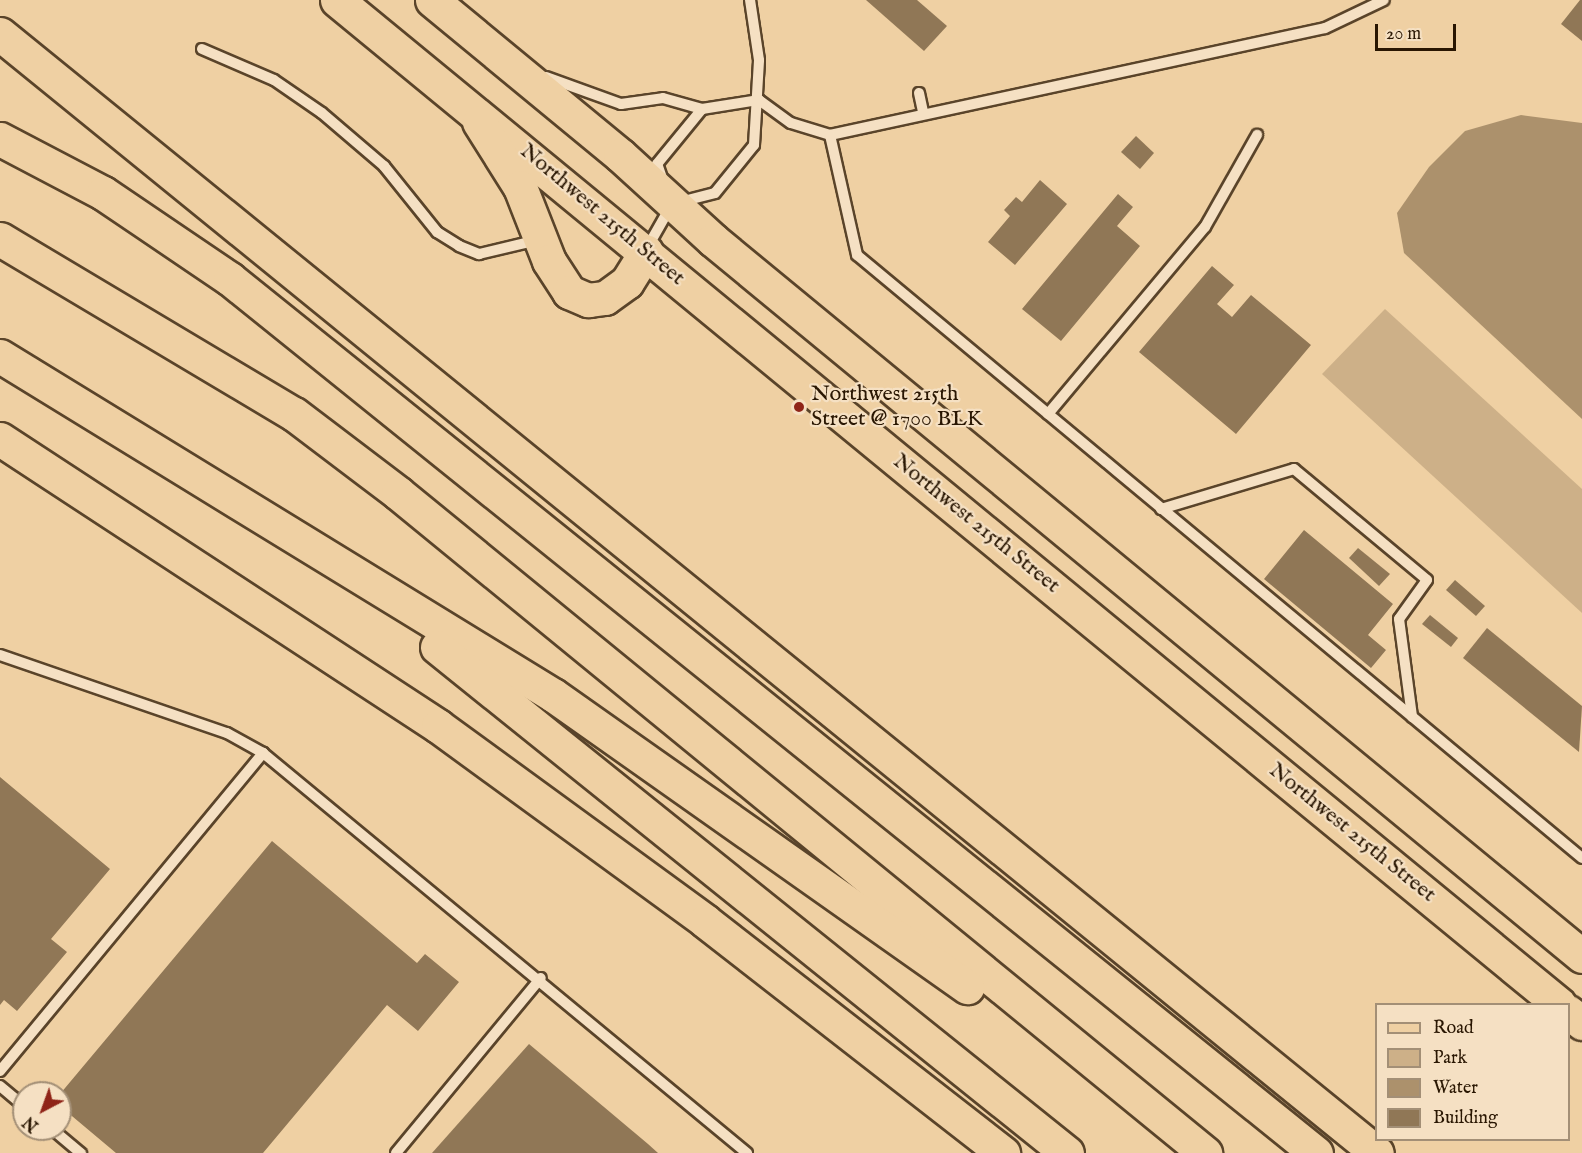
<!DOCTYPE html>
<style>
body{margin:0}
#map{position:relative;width:1582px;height:1153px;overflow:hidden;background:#efd0a3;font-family:"IM FELL English",serif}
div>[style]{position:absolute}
.green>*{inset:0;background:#cdb088}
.water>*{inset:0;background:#ac916c}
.building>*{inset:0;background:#907756}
.roads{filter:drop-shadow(2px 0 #5a442a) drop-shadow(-2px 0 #5a442a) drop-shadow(0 2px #5a442a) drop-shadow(0 -2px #5a442a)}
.service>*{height:10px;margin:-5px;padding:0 5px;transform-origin:5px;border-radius:5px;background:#f5e0c3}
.primary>*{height:33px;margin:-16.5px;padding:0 16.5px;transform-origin:16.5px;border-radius:16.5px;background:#efd0a3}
.motorway>*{height:33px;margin:-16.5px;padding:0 16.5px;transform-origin:16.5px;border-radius:16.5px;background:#efd0a3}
.dots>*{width:16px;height:16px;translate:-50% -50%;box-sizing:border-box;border:3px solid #f5e0c3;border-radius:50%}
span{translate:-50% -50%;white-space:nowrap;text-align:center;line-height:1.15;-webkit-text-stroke:4.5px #f5e0c3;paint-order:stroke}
.street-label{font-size:22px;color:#291602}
.poi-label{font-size:22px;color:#291602}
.left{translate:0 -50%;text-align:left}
.legend{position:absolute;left:1375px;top:1003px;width:195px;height:138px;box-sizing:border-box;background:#f5e0c3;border:2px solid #a38f76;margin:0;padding:8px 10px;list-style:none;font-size:18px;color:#291602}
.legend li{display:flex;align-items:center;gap:12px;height:30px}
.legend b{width:30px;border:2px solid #a38f76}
.north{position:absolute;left:12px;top:1081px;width:60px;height:60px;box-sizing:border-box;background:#f5e0c3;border:2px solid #a38f76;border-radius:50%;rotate:221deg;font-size:16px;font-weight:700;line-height:24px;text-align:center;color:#291602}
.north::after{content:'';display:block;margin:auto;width:21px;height:27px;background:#8f2418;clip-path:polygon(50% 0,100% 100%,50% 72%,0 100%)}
.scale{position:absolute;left:1375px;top:24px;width:81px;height:27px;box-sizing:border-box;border:3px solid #291602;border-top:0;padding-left:8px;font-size:18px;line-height:21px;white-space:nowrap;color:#291602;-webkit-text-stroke:4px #f5e0c3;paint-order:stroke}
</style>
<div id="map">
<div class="green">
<div style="clip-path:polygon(1385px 309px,1582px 489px,1582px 613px,1322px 374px)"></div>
</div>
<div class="water">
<div style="clip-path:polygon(1521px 115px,1582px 123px,1582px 419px,1404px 253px,1397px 213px,1429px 167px,1465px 131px)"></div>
</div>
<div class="building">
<div style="clip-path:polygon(866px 0,917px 0,947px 26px,924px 51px)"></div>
<div style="clip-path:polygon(1580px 0,1582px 0,1582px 41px,1561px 24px)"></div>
<div style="clip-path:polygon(1136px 136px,1154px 153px,1140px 169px,1121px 152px)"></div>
<div style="clip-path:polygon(1040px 180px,1067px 204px,1015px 265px,988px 242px,1010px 216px,1004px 210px,1016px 197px,1022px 202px)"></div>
<div style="clip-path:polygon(1118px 194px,1133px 207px,1117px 226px,1140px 246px,1061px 341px,1022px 309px)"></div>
<div style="clip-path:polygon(1212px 266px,1234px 285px,1217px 304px,1232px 317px,1251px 295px,1311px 345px,1236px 434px,1139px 352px)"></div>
<div style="clip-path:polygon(1304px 530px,1393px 604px,1368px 635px,1386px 650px,1371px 668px,1264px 579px)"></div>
<div style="clip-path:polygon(1358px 548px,1390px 574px,1379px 586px,1349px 558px)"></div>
<div style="clip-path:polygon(1455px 580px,1485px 606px,1476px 616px,1446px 590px)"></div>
<div style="clip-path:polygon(1430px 615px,1458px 638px,1451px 647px,1422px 624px)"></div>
<div style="clip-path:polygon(1487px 628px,1582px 706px,1579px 752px,1463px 658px)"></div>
<div style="clip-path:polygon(0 777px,110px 869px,51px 939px,67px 952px,17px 1011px,4px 1000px,0 1005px)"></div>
<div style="clip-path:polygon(272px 841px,417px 963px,425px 954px,459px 982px,418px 1031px,387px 1005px,263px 1153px,116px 1153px,60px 1106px,60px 1094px)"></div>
<div style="clip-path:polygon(529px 1044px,648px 1144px,658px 1153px,432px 1153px)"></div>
</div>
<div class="roads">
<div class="service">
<div style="left:202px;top:49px;width:78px;rotate:23.3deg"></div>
<div style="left:274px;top:80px;width:58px;rotate:34.5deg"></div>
<div style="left:322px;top:113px;width:82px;rotate:40.5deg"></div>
<div style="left:384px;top:166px;width:85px;rotate:51.2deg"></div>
<div style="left:437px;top:232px;width:26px;rotate:32deg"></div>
<div style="left:459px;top:246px;width:22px;rotate:22deg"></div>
<div style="left:479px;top:254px;width:61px;rotate:-13.3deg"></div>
<div style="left:546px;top:77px;width:80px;rotate:19.8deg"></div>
<div style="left:621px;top:104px;width:42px;rotate:-8.1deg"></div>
<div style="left:663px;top:98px;width:41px;rotate:15.8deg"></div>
<div style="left:702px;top:109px;width:58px;rotate:-9deg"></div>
<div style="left:759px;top:100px;width:39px;rotate:36deg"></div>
<div style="left:791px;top:123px;width:41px;rotate:17.1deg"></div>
<div style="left:830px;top:135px;width:506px;rotate:-12.2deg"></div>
<div style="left:1325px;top:28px;width:65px;rotate:-25.4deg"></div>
<div style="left:919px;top:93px;width:19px;rotate:78deg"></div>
<div style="left:830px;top:135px;width:123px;rotate:77.3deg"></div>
<div style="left:857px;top:255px;width:943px;rotate:39.75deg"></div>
<div style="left:663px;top:181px;width:18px;rotate:-109deg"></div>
<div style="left:657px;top:164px;width:71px;rotate:-50.7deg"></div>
<div style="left:647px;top:248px;width:51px;rotate:-60.4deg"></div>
<div style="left:672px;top:204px;width:44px;rotate:-14.3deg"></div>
<div style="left:715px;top:193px;width:62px;rotate:-50.9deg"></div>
<div style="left:754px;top:145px;width:85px;rotate:-86.6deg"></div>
<div style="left:759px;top:60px;width:61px;rotate:-98.5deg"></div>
<div style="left:1048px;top:414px;width:244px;rotate:-50deg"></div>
<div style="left:1205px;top:227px;width:106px;rotate:-60.5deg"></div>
<div style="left:1161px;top:509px;width:139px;rotate:-16.7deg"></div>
<div style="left:1294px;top:469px;width:173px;rotate:39.8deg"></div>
<div style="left:1427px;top:580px;width:48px;rotate:125.7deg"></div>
<div style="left:1399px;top:619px;width:99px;rotate:82.4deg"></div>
<div style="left:0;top:655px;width:240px;rotate:19deg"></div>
<div style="left:227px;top:733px;width:41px;rotate:29.1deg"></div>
<div style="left:263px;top:753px;width:628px;rotate:39.57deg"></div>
<div style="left:0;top:1071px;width:413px;rotate:-50.4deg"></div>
<div style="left:0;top:1086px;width:31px;rotate:40deg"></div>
<div style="left:52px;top:1129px;width:38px;rotate:40deg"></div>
<div style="left:396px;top:1153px;width:227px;rotate:-50.4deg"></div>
</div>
<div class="primary">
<div style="left:337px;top:0;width:1582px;rotate:39.41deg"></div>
<div style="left:432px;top:0;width:244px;rotate:39.5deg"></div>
<div style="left:620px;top:155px;width:126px;rotate:42.4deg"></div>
<div style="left:713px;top:240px;width:1126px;rotate:39.49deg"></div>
<div style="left:479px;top:122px;width:77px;rotate:57.8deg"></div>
<div style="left:520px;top:187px;width:79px;rotate:68.6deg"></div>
<div style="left:549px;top:261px;width:37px;rotate:57deg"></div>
<div style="left:569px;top:292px;width:21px;rotate:23deg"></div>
<div style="left:588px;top:300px;width:17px;rotate:-7deg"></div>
<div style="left:605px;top:298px;width:27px;rotate:-36deg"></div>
<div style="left:627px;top:282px;width:36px;rotate:-58deg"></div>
<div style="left:1568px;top:1012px;width:18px;rotate:38deg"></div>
</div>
<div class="motorway">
<div style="left:0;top:34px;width:1774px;rotate:39.1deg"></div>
<div style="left:0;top:139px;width:116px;rotate:27.7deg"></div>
<div style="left:103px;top:193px;width:153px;rotate:34.1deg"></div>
<div style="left:230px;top:279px;width:1394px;rotate:38.83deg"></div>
<div style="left:0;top:239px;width:342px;rotate:30.8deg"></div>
<div style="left:294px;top:414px;width:131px;rotate:37.2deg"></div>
<div style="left:398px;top:493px;width:1043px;rotate:39.28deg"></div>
<div style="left:0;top:356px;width:649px;rotate:31.51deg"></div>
<div style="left:553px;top:695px;width:507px;rotate:35.2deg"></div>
<div style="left:0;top:439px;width:524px;rotate:33.23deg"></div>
<div style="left:438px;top:726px;width:331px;rotate:36.1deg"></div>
<div style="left:705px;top:921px;width:378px;rotate:37.9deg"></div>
<div style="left:437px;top:647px;width:808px;rotate:38.77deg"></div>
</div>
</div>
<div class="dots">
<div style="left:799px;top:407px;background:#8f2418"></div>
</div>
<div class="street-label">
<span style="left:602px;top:215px;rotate:40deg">Northwest 215th Street</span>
<span style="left:976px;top:524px;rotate:39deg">Northwest 215th Street</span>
<span style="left:1352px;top:833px;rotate:39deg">Northwest 215th Street</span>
</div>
<div class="poi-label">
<span class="left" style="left:811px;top:407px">Northwest 215th<br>Street @ 1700 BLK</span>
</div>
<ul class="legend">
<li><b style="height:8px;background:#efd0a3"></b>Road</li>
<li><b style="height:16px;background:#cdb088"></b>Park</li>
<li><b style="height:16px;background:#ac916c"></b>Water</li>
<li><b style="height:16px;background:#907756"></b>Building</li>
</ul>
<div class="north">N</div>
<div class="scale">20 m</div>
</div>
